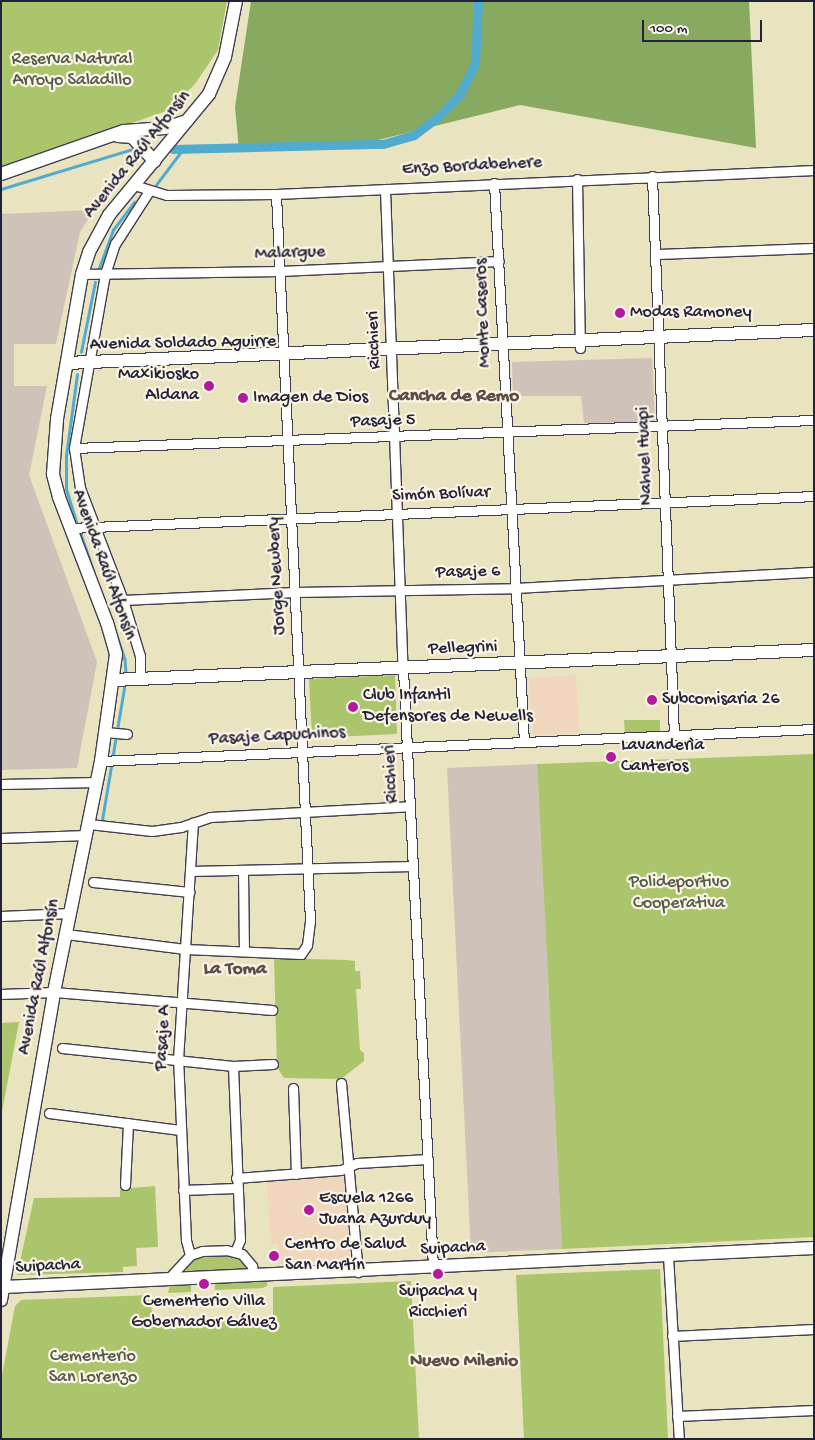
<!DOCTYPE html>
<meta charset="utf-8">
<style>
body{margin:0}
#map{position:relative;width:815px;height:1440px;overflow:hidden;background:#eae3c0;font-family:"Gochi Hand",sans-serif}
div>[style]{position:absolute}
.built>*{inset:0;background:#f0d6bc}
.industrial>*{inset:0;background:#cec2b9}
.green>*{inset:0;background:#aac56c}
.forest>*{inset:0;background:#87aa60}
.stream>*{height:2.5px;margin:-1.25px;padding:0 1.25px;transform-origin:1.25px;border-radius:1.25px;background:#51abce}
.canal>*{height:9px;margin:-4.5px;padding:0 4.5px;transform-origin:4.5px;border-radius:4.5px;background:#51abce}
.roads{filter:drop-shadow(1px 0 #403f4f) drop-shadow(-1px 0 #403f4f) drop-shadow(0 1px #403f4f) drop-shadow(0 -1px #403f4f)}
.street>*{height:9px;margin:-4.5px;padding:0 4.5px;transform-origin:4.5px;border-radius:4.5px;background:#fff}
.secondary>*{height:12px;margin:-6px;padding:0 6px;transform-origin:6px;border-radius:6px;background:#fff}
.dots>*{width:14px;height:14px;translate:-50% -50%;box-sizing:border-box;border:2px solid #fcf5e5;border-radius:50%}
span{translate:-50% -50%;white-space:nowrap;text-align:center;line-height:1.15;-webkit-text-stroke:4.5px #fcf5e5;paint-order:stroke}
.park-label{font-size:18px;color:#525b4c}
.street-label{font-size:18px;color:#22223b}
.poi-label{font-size:18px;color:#22223b}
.left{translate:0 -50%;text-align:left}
.right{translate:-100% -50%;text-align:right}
.neighbourhood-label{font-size:19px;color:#5e4d48;font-weight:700}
.frame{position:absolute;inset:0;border:2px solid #22223b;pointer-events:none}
.scale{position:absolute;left:642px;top:20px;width:120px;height:22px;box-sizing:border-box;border:2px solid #22223b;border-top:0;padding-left:6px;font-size:15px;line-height:18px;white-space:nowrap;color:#22223b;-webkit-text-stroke:4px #fcf5e5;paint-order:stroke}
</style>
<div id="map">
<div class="built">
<div style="clip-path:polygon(576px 675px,579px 733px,533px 735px,529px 678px)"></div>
<div style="clip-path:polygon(348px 1176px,352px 1260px,279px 1264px,278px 1244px,271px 1244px,267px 1180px)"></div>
</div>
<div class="industrial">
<div style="clip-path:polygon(94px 210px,80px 232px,56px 344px,14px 344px,14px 386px,47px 386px,29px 475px,97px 662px,77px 768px,1px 770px,1px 214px)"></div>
<div style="clip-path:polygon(652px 358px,655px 422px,584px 423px,581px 396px,513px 396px,512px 362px)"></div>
<div style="clip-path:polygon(537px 764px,562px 1249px,471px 1253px,447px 768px)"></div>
</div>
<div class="green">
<div style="clip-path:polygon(1px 1px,227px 1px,218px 50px,195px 84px,169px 110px,1px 169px)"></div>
<div style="clip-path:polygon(395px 675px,397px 734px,312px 738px,309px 679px)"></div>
<div style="clip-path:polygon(624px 720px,660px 720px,660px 733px,625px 734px)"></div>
<div style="clip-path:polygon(814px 754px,814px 1237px,562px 1249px,537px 764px)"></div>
<div style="clip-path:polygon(274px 958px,347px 960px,355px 961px,355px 971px,360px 971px,361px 989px,356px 989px,360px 1050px,364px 1053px,364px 1061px,341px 1079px,284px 1078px,277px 1067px)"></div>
<div style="clip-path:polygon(19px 1022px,1px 1117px,1px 1023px)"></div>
<div style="clip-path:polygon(155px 1186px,158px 1247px,136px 1248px,137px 1266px,123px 1267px,123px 1272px,17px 1275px,34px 1198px,120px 1197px,120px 1189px)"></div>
<div style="clip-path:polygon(234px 1255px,245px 1263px,245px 1270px,189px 1274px,184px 1267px,196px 1258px)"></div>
<div style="clip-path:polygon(660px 1269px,668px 1439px,524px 1439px,516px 1275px)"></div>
<div style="clip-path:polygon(265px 1280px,268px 1285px,263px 1288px,215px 1290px,215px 1283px)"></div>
<div style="clip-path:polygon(411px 1281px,419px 1439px,1px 1439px,1px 1381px,15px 1306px,21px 1300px,150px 1295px,153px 1321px,273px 1317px,273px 1287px)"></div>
<div style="clip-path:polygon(191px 1284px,191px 1292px,168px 1293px,170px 1285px)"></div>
</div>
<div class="forest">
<div style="clip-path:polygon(251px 1px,749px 1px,756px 148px,520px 105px,362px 144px,239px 150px,235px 107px)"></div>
</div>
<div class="stream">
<div style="left:156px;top:185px;width:45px;rotate:-53.1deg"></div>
<div style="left:1px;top:189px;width:141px;rotate:-16.9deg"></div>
<div style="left:98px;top:271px;width:44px;rotate:-69.9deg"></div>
<div style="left:113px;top:230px;width:35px;rotate:-53deg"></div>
<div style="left:81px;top:352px;width:71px;rotate:-78.7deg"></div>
<div style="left:76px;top:522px;width:34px;rotate:-107deg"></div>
<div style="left:66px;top:490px;width:34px;rotate:-90deg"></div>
<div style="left:66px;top:456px;width:82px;rotate:-82.3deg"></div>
<div style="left:81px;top:534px;width:40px;rotate:71.1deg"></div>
<div style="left:117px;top:636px;width:24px;rotate:71deg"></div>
<div style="left:125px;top:659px;width:16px;rotate:86deg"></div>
<div style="left:117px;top:730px;width:43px;rotate:-80.5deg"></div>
<div style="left:113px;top:754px;width:18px;rotate:-81deg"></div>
<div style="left:102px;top:820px;width:54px;rotate:-80.4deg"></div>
</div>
<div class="canal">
<div style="left:173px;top:149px;width:210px;rotate:-1.4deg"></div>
<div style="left:383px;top:144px;width:32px;rotate:-16deg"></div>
<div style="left:414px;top:135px;width:30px;rotate:-37deg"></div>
<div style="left:438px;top:117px;width:32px;rotate:-46deg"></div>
<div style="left:460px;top:94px;width:34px;rotate:-64deg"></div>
<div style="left:475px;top:63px;width:62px;rotate:-87.2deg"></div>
</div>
<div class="roads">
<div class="street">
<div style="left:652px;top:176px;width:559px;rotate:87.75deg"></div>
<div style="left:577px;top:179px;width:169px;rotate:89deg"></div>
<div style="left:494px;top:183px;width:560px;rotate:86.93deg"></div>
<div style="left:134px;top:185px;width:34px;rotate:17deg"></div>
<div style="left:167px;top:195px;width:109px;rotate:-0.5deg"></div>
<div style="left:276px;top:194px;width:539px;rotate:-2.55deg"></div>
<div style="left:385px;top:189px;width:480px;rotate:87.9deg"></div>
<div style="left:403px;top:669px;width:600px;rotate:87.13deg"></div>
<div style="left:656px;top:254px;width:158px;rotate:-2.2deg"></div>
<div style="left:82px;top:274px;width:198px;rotate:-0.9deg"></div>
<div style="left:280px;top:271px;width:219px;rotate:-2.6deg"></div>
<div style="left:74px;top:448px;width:741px;rotate:-2.17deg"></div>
<div style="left:70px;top:528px;width:745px;rotate:-2.46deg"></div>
<div style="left:123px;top:600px;width:172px;rotate:-2.7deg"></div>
<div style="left:295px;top:592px;width:220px;rotate:-1deg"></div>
<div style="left:515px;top:588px;width:299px;rotate:-3.1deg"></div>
<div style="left:140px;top:679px;width:23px;rotate:-90deg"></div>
<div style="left:140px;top:656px;width:59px;rotate:-106.9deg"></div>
<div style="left:123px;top:600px;width:120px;rotate:-111deg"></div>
<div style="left:80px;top:488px;width:40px;rotate:-98.5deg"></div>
<div style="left:74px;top:448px;width:177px;rotate:-79.9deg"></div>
<div style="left:105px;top:274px;width:32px;rotate:-72deg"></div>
<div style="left:115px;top:244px;width:63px;rotate:-57.3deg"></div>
<div style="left:105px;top:732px;width:22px;rotate:5deg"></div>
<div style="left:101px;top:761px;width:714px;rotate:-2.57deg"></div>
<div style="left:1px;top:784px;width:96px;rotate:-1.2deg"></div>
<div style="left:89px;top:824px;width:63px;rotate:6.3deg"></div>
<div style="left:152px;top:831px;width:29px;rotate:-8deg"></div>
<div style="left:181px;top:827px;width:31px;rotate:-19deg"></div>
<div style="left:210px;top:817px;width:200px;rotate:-3.1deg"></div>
<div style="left:1px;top:838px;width:86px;rotate:-2deg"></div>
<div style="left:190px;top:871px;width:223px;rotate:-1.3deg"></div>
<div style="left:243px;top:871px;width:80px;rotate:89.3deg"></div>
<div style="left:93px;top:882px;width:97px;rotate:5.9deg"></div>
<div style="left:1px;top:916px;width:69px;rotate:-2.5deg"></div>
<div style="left:66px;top:934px;width:120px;rotate:7.2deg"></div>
<div style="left:185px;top:949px;width:116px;rotate:2.5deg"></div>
<div style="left:301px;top:954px;width:11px;rotate:-56deg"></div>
<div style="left:307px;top:945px;width:24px;rotate:-83deg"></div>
<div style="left:310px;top:921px;width:728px;rotate:-92.68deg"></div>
<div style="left:1px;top:994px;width:53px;rotate:-2.2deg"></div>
<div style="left:54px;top:992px;width:219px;rotate:4.7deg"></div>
<div style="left:62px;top:1048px;width:172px;rotate:6deg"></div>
<div style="left:233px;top:1066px;width:40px;rotate:-2.9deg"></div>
<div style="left:233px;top:1066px;width:174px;rotate:87.7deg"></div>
<div style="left:240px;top:1240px;width:13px;rotate:113deg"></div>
<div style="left:341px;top:1083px;width:190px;rotate:84.9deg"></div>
<div style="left:293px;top:1088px;width:86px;rotate:88deg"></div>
<div style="left:49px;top:1113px;width:132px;rotate:7.4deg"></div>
<div style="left:236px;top:1178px;width:105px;rotate:-4.4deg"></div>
<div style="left:341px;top:1170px;width:17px;rotate:-24deg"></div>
<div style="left:357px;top:1163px;width:71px;rotate:-3.2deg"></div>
<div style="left:125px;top:1185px;width:62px;rotate:-87.2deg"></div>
<div style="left:183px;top:1190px;width:53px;rotate:-2.2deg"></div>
<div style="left:190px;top:1255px;width:16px;rotate:-105deg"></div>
<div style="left:186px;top:1240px;width:180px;rotate:-92.5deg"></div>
<div style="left:178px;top:1060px;width:238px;rotate:-86.4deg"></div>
<div style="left:668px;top:1256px;width:183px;rotate:86.6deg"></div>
<div style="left:168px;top:1279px;width:33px;rotate:-47deg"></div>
<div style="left:190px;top:1255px;width:13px;rotate:-18deg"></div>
<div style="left:202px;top:1251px;width:24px;rotate:-2deg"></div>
<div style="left:226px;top:1250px;width:16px;rotate:14deg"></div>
<div style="left:242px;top:1254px;width:16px;rotate:50deg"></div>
<div style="left:252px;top:1266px;width:10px;rotate:79deg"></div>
<div style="left:672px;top:1336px;width:142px;rotate:-2.8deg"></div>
<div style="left:677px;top:1416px;width:137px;rotate:-2.5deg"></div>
</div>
<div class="secondary">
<div style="left:118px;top:136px;width:14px;rotate:4deg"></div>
<div style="left:132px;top:137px;width:33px;rotate:47deg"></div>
<div style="left:1px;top:174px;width:130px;rotate:-19.3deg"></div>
<div style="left:124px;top:131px;width:41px;rotate:-4.2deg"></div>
<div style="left:165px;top:128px;width:23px;rotate:-18deg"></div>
<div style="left:67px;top:363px;width:748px;rotate:-2.53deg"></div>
<div style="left:113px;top:680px;width:702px;rotate:-2.45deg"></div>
<div style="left:4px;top:1287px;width:811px;rotate:-2.76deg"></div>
<div style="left:1px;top:1300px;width:313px;rotate:-80.2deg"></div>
<div style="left:54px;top:992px;width:236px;rotate:-78.5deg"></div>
<div style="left:101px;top:761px;width:108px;rotate:-82deg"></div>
<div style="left:116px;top:654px;width:32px;rotate:-106deg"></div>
<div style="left:107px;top:623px;width:135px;rotate:-110.9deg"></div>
<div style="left:59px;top:497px;width:24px;rotate:-105deg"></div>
<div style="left:53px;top:474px;width:55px;rotate:-85.8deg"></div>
<div style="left:57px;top:419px;width:147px;rotate:-80.2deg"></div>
<div style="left:82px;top:274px;width:23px;rotate:-72deg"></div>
<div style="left:89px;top:252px;width:42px;rotate:-61.6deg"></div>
<div style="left:109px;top:215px;width:157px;rotate:-50.4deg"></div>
<div style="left:209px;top:94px;width:40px;rotate:-66.6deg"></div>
<div style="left:225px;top:57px;width:57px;rotate:-78.9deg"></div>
</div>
</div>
<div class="dots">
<div style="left:620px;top:313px;background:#b5179e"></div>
<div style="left:209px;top:386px;background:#b5179e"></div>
<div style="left:243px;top:398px;background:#b5179e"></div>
<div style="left:652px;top:700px;background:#b5179e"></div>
<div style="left:353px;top:707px;background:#b5179e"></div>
<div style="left:611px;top:757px;background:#b5179e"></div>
<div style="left:309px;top:1210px;background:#b5179e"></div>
<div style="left:274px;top:1256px;background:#b5179e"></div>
<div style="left:438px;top:1274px;background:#b5179e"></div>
<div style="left:204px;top:1284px;background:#b5179e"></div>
</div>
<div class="park-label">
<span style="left:72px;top:71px">Reserva Natural<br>Arroyo Saladillo</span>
<span style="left:679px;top:894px">Polideportivo<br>Cooperativa</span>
<span style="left:93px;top:1368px">Cementerio<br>San Lorenzo</span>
</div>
<div class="street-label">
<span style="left:138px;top:155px;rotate:-51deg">Avenida Raúl Alfonsín</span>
<span style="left:472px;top:167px;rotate:-3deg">Enzo Bordabehere</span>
<span style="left:290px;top:254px;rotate:-2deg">Malargue</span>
<span style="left:484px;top:313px;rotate:-92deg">Monte Caseros</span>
<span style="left:375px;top:340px;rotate:-92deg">Ricchieri</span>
<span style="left:183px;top:344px;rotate:-1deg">Avenida Soldado Aguirre</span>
<span style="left:383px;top:422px;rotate:-2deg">Pasaje 5</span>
<span style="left:646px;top:456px;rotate:-92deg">Nahuel Huapi</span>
<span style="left:441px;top:495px;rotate:-2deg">Simón Bolívar</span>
<span style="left:103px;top:565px;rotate:70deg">Avenida Raúl Alfonsín</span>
<span style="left:468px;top:573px;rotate:-1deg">Pasaje 6</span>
<span style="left:278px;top:576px;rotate:-93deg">Jorge Newbery</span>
<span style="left:463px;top:649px;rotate:-2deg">Pellegrini</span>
<span style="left:277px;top:737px;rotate:-3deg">Pasaje Capuchinos</span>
<span style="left:392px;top:774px;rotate:-93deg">Ricchieri</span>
<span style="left:40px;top:977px;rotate:-79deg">Avenida Raúl Alfonsín</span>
<span style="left:164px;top:1038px;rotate:-87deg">Pasaje A</span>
<span style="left:453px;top:1249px;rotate:-3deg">Suipacha</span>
<span style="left:48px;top:1267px;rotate:-3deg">Suipacha</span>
</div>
<div class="poi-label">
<span class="left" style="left:630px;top:313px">Modas Ramoney</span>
<span class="right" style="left:199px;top:386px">Maxikiosko<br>Aldana</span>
<span class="left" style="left:253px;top:398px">Imagen de Dios</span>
<span class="left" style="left:363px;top:707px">Club Infantil<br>Defensores de Newells</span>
<span class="left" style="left:662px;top:700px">Subcomisaria 26</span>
<span class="left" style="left:621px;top:757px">Lavanderìa<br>Canteros</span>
<span class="left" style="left:319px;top:1210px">Escuela 1266<br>Juana Azurduy</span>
<span class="left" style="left:285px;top:1256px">Centro de Salud<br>San Martín</span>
<span style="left:438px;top:1303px">Suipacha y<br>Ricchieri</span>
<span style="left:204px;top:1313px">Cementerio Villa<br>Gobernador Gálvez</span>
</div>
<div class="neighbourhood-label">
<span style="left:454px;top:397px">Cancha de Remo</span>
<span style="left:235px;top:970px">La Toma</span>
<span style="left:464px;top:1362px">Nuevo Milenio</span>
</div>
<div class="frame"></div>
<div class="scale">100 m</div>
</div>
